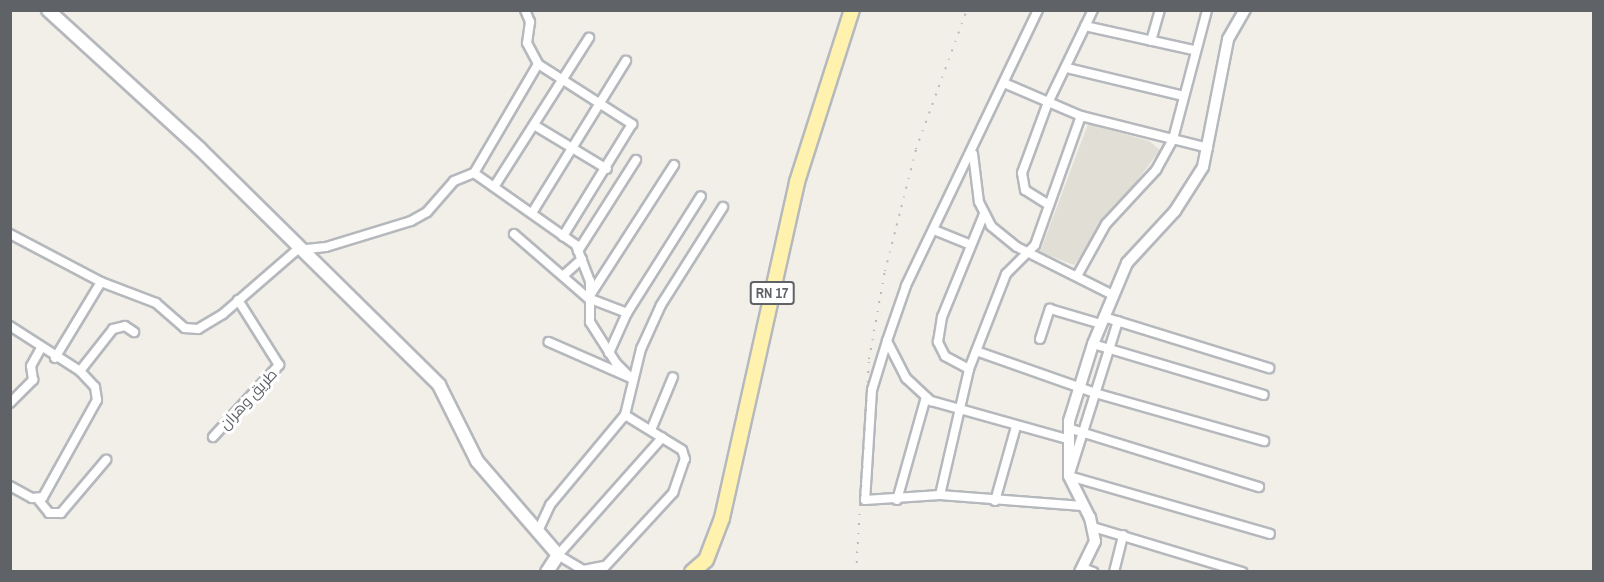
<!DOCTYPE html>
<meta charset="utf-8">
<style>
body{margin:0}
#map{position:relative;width:1604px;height:582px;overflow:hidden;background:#f1efe8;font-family:"Archivo Narrow",Cairo,sans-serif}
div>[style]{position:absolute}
.education>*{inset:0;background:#e1ded6}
.roads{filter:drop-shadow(2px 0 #b5b8bc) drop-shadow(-2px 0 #b5b8bc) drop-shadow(0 2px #b5b8bc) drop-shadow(0 -2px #b5b8bc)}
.minor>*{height:8px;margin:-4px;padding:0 4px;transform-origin:4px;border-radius:4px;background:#fff}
.tertiary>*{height:10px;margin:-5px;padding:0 5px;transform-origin:5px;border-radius:5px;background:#fff}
.secondary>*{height:12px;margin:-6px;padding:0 6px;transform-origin:6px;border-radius:6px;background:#fff}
.primary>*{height:14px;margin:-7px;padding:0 7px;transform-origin:7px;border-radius:7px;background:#fff2af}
.rail>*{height:2px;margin-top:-1px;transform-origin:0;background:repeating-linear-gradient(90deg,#b6b7b8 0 1.5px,transparent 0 9.5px)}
span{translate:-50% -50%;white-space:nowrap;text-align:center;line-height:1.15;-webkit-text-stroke:6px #fff;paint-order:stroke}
.shield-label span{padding:2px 4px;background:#fff;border:2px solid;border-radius:4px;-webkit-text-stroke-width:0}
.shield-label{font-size:14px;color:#5f6368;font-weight:700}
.street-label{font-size:15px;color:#5f6368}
.frame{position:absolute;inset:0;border:12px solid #5f6368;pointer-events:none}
</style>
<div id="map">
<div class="education">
<div style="clip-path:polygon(1088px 124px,1149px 141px,1160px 150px,1074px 265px,1040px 252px)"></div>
</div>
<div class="roads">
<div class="minor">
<div style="left:525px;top:10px;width:13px;rotate:67deg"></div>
<div style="left:530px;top:22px;width:21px;rotate:98deg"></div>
<div style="left:527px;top:43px;width:24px;rotate:62deg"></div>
<div style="left:538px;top:64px;width:112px;rotate:32.6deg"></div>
<div style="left:632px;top:124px;width:132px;rotate:121.6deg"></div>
<div style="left:1038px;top:10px;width:306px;rotate:115.6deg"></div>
<div style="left:906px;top:286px;width:58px;rotate:109.1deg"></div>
<div style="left:887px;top:341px;width:42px;rotate:62.8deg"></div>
<div style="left:906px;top:378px;width:34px;rotate:43deg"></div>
<div style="left:931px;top:401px;width:141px;rotate:15.6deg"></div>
<div style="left:1085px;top:26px;width:111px;rotate:12.5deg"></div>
<div style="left:1151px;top:41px;width:32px;rotate:-74deg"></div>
<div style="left:538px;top:64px;width:126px;rotate:120.4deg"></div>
<div style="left:474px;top:173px;width:125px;rotate:35.2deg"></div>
<div style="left:576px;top:245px;width:39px;rotate:69deg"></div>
<div style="left:590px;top:281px;width:41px;rotate:90deg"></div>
<div style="left:590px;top:322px;width:49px;rotate:57.6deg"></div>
<div style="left:616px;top:363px;width:21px;rotate:45deg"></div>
<div style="left:631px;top:378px;width:90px;rotate:-156.3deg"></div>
<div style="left:1067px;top:68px;width:120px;rotate:13.5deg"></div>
<div style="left:1004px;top:83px;width:84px;rotate:23.2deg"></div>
<div style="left:1081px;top:116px;width:131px;rotate:14.1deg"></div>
<div style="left:534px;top:125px;width:85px;rotate:31.1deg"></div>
<div style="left:973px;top:154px;width:48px;rotate:82.9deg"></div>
<div style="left:979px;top:202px;width:27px;rotate:63deg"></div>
<div style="left:991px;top:226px;width:33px;rotate:39deg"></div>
<div style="left:1017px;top:247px;width:107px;rotate:26.6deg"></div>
<div style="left:494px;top:187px;width:177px;rotate:-57.5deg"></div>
<div style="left:1049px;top:205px;width:28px;rotate:-148deg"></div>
<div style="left:1025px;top:190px;width:17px;rotate:-100deg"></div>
<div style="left:1022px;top:173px;width:72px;rotate:-69.8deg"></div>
<div style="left:1047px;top:105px;width:106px;rotate:-64.2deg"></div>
<div style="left:532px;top:213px;width:179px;rotate:-58.3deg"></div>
<div style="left:934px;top:230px;width:40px;rotate:22deg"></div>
<div style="left:10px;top:234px;width:103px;rotate:27.8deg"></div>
<div style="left:514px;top:234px;width:98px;rotate:40.9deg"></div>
<div style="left:588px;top:298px;width:42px;rotate:21deg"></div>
<div style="left:578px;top:251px;width:108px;rotate:-57.5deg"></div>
<div style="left:564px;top:275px;width:24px;rotate:-42deg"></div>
<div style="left:1077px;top:276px;width:60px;rotate:-60.9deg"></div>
<div style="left:1106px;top:224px;width:74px;rotate:-47.2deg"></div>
<div style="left:1156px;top:170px;width:35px;rotate:-61deg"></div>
<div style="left:1173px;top:139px;width:133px;rotate:-75.2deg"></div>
<div style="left:589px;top:297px;width:157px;rotate:-57.2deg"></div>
<div style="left:1104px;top:317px;width:173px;rotate:17.2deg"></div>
<div style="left:1118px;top:321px;width:163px;rotate:107.5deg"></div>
<div style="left:1069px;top:476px;width:209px;rotate:16.1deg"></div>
<div style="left:10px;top:326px;width:83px;rotate:32.7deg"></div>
<div style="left:1040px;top:339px;width:32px;rotate:-72deg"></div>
<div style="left:1050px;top:309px;width:53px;rotate:16.4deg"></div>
<div style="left:887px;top:341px;width:51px;rotate:107deg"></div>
<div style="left:872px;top:390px;width:110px;rotate:93.6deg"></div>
<div style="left:865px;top:500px;width:75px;rotate:-3.8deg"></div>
<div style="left:940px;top:495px;width:143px;rotate:4.4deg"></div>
<div style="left:1093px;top:344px;width:178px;rotate:16.6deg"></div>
<div style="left:976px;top:351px;width:126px;rotate:19.4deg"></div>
<div style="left:1095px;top:393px;width:176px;rotate:15.9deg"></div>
<div style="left:609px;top:353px;width:44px;rotate:-65.8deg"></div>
<div style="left:627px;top:313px;width:138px;rotate:-57.7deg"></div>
<div style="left:55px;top:358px;width:89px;rotate:-58.8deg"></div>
<div style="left:101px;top:282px;width:59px;rotate:20.9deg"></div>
<div style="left:156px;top:303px;width:38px;rotate:41deg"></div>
<div style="left:185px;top:328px;width:13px;rotate:4deg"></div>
<div style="left:198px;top:329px;width:29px;rotate:-31deg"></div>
<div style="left:223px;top:314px;width:98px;rotate:-40.9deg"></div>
<div style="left:297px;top:250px;width:29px;rotate:-6deg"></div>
<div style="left:326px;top:247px;width:89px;rotate:-17deg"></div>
<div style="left:411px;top:221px;width:18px;rotate:-29deg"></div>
<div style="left:427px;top:212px;width:41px;rotate:-48.9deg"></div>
<div style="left:454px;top:181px;width:22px;rotate:-22deg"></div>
<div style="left:969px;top:369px;width:27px;rotate:-152deg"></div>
<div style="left:945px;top:356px;width:16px;rotate:-117deg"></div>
<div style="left:938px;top:342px;width:25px;rotate:-81deg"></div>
<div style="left:942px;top:317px;width:111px;rotate:-67.8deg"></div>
<div style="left:10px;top:403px;width:33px;rotate:-45deg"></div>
<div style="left:33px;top:380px;width:14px;rotate:-98deg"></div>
<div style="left:31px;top:366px;width:21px;rotate:-61deg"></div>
<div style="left:1068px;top:428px;width:200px;rotate:17.2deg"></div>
<div style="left:651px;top:430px;width:57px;rotate:-67.5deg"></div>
<div style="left:213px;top:437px;width:98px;rotate:-47.5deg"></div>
<div style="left:279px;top:365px;width:77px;rotate:-122.2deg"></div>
<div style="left:10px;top:486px;width:25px;rotate:29deg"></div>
<div style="left:32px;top:498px;width:11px;rotate:-5deg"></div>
<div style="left:43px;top:497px;width:111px;rotate:-60.9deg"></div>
<div style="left:97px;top:400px;width:13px;rotate:-99deg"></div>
<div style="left:95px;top:387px;width:22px;rotate:-133deg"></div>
<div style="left:80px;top:371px;width:53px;rotate:-51.8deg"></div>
<div style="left:113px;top:329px;width:12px;rotate:-14deg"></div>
<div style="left:125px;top:326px;width:11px;rotate:34deg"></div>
<div style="left:940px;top:495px;width:129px;rotate:-77deg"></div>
<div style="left:969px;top:369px;width:102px;rotate:-68.7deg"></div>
<div style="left:1006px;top:274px;width:41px;rotate:-45deg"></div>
<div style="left:1035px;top:245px;width:137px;rotate:-70.4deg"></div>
<div style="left:37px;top:498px;width:19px;rotate:51deg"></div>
<div style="left:49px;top:513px;width:12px"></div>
<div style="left:61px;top:513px;width:70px;rotate:-49.7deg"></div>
<div style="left:897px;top:500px;width:107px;rotate:-74.3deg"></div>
<div style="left:995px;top:501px;width:77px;rotate:-74.2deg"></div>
<div style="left:1093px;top:527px;width:156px;rotate:16.8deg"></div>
<div style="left:538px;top:531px;width:29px;rotate:-65deg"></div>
<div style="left:550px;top:505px;width:117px;rotate:-50.2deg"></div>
<div style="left:625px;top:415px;width:68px;rotate:-76.4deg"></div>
<div style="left:641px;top:349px;width:48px;rotate:-65.6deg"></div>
<div style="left:661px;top:305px;width:116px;rotate:-57.7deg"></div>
<div style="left:604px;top:566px;width:21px;rotate:169deg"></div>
<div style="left:583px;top:570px;width:29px;rotate:-149deg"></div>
<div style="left:558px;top:555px;width:157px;rotate:-48.4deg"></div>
<div style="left:1082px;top:568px;width:12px;rotate:20deg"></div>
<div style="left:600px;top:572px;width:108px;rotate:-47.3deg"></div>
<div style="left:673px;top:493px;width:36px;rotate:-71deg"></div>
<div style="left:685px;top:459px;width:9px;rotate:-108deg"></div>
<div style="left:682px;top:450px;width:67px;rotate:-148.4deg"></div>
<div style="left:1114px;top:572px;width:38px;rotate:-76deg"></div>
</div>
<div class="tertiary">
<div style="left:1080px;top:572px;width:34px;rotate:-64deg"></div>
<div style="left:1095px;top:541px;width:24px;rotate:-102deg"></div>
<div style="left:1090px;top:518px;width:47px;rotate:-116.6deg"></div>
<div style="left:1069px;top:476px;width:55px;rotate:-90deg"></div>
<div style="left:1069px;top:421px;width:81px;rotate:-72.7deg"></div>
<div style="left:1093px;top:344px;width:88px;rotate:-67.2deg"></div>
<div style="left:1127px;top:263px;width:71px;rotate:-47.3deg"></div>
<div style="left:1175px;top:211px;width:52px;rotate:-57.5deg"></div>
<div style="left:1203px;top:167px;width:130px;rotate:-78.9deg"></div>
<div style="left:1228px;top:39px;width:34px;rotate:-60deg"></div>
</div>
<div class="secondary">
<div style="left:48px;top:10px;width:206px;rotate:42.4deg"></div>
<div style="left:200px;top:149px;width:336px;rotate:44.6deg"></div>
<div style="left:439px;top:385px;width:85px;rotate:63.4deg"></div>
<div style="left:477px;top:461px;width:124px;rotate:49.2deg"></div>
<div style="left:558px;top:555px;width:20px;rotate:123deg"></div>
</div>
<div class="primary">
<div style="left:692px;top:572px;width:18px;rotate:-41deg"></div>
<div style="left:706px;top:560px;width:45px;rotate:-69.1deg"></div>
<div style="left:722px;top:518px;width:344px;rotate:-77.4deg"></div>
<div style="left:797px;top:182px;width:181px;rotate:-72.3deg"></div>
</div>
</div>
<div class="rail">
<div style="left:856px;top:572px;width:213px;rotate:-86.5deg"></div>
<div style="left:869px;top:359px;width:89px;rotate:-79.7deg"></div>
<div style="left:885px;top:271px;width:126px;rotate:-75.7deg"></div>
<div style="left:916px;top:149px;width:148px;rotate:-69.9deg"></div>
</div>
<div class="shield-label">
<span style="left:772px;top:293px">RN 17</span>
</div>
<div class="street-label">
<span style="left:248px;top:399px;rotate:-47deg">طريق وهران</span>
</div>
<div class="frame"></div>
</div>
